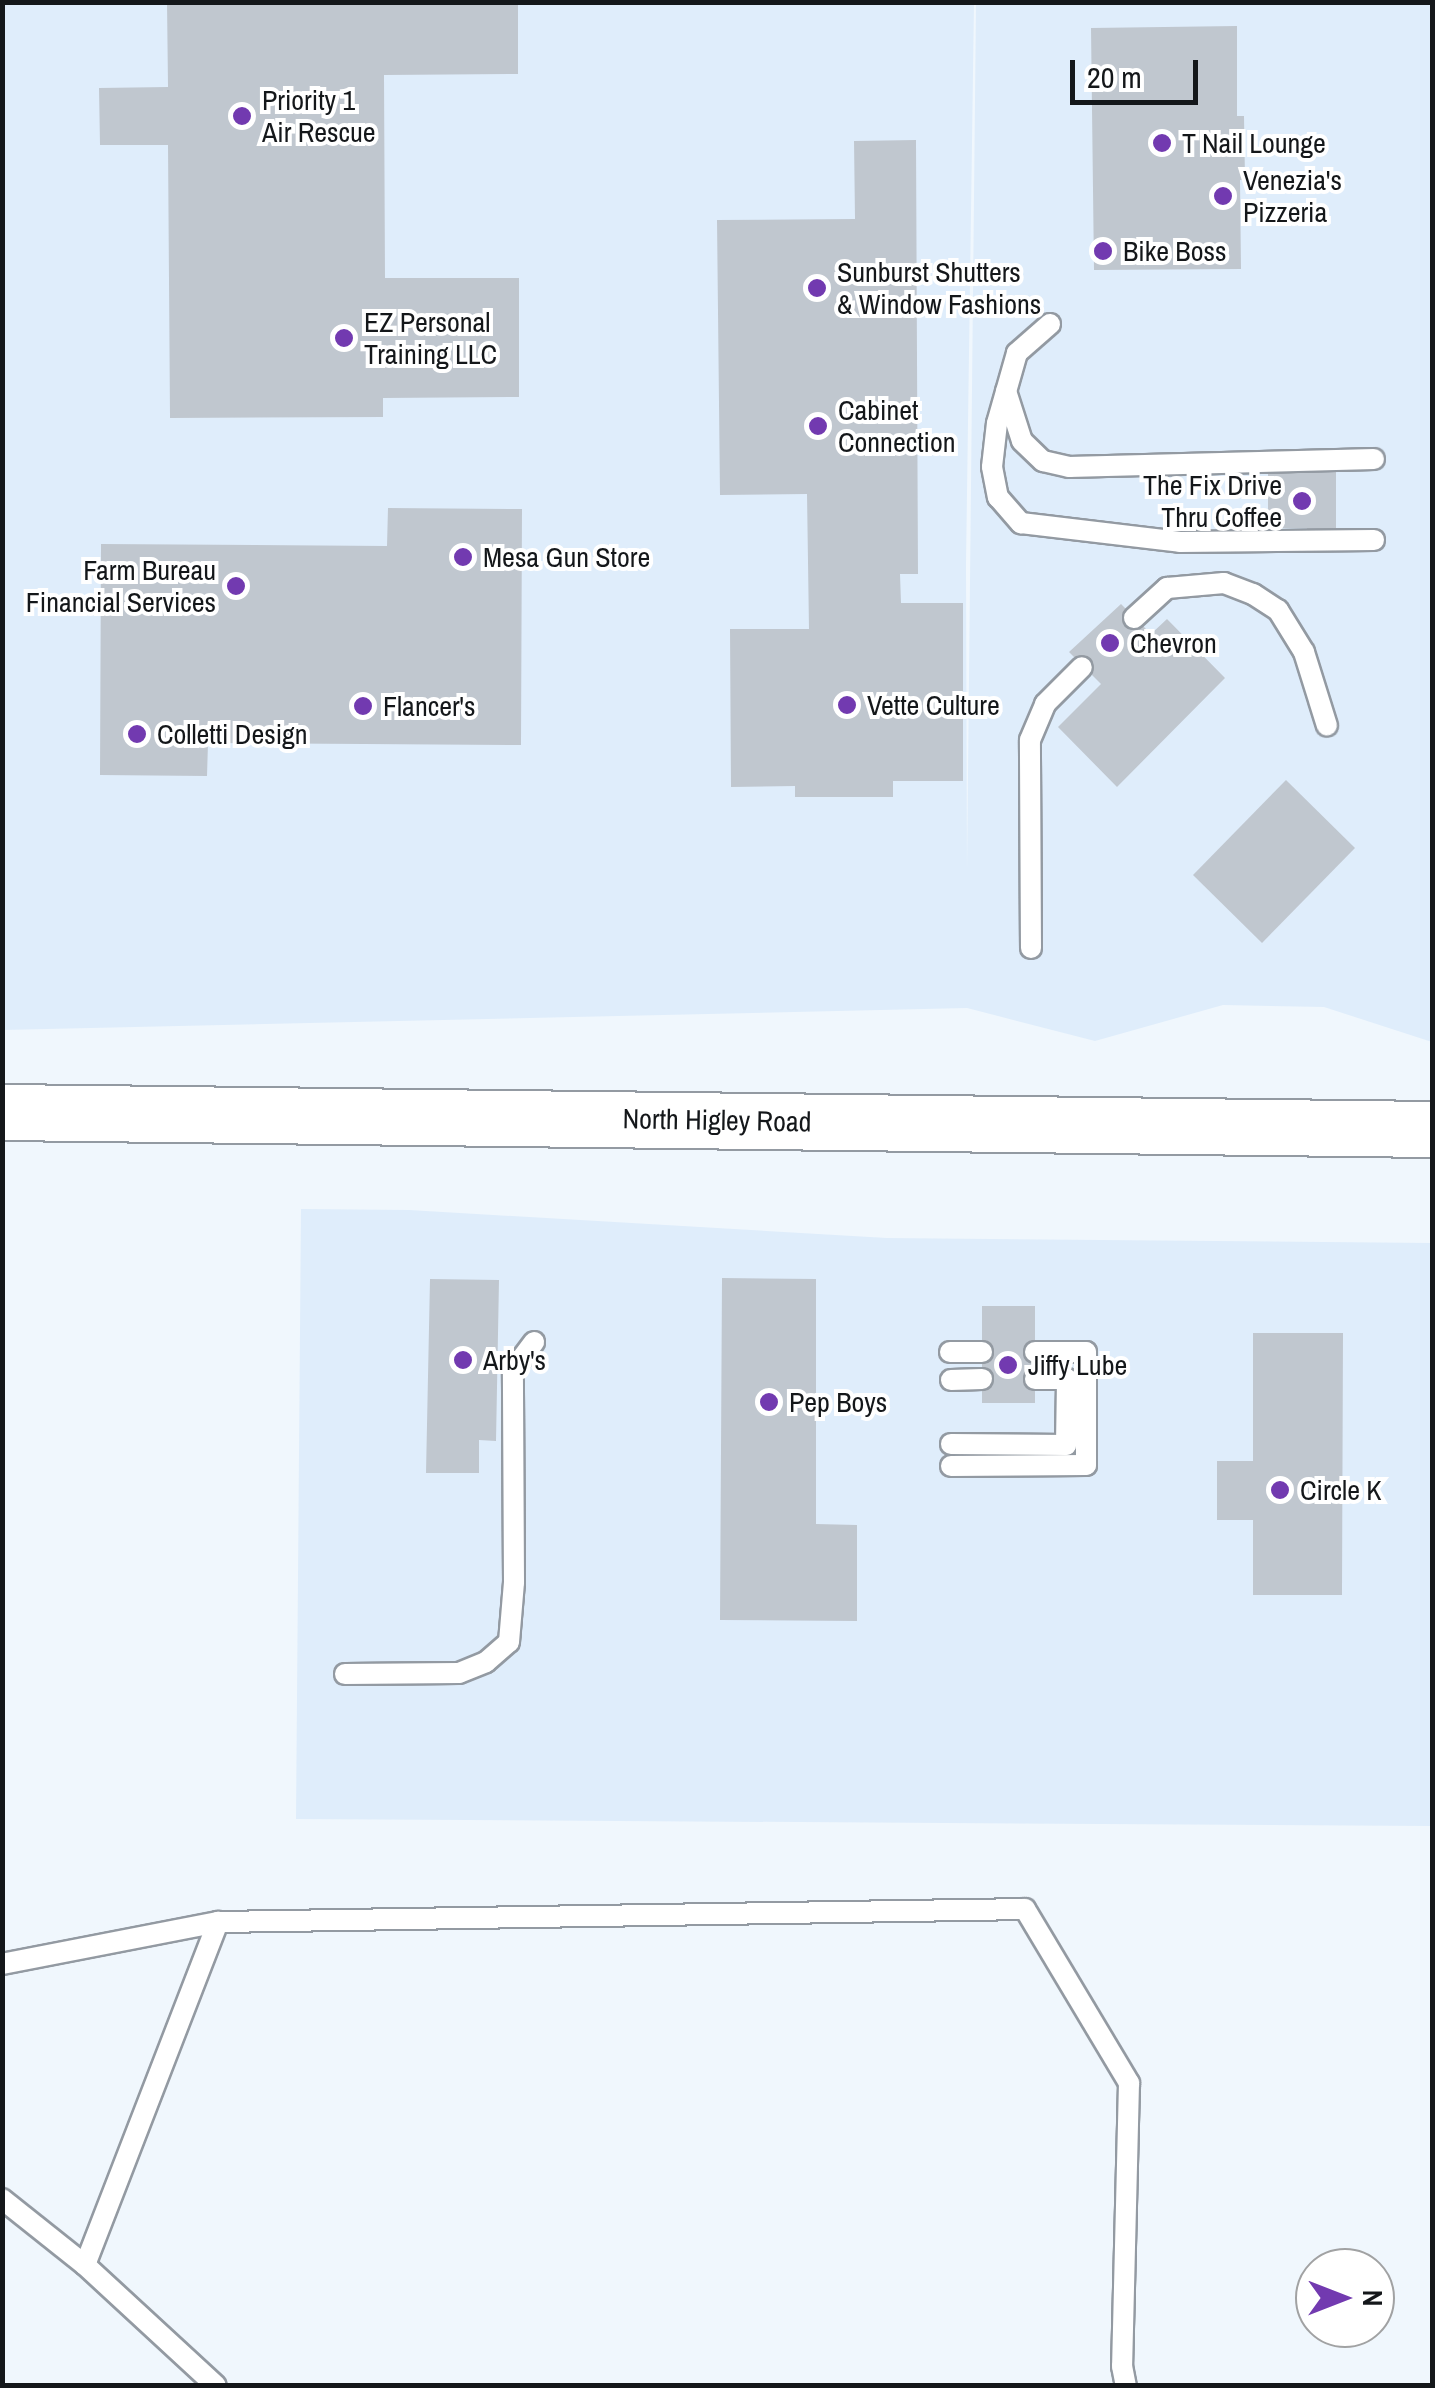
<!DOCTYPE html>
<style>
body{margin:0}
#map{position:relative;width:1435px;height:2388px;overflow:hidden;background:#f0f7fd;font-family:"Archivo Narrow",sans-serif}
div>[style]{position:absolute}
.built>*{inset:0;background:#dfedfb}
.building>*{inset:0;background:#c0c7cf}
.roads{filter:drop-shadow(2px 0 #939aa2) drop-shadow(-2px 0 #939aa2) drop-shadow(0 2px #939aa2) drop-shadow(0 -2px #939aa2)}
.service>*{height:20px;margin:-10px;padding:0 10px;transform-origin:10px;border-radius:10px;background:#fff}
.secondary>*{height:55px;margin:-27.5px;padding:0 27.5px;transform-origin:27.5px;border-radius:27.5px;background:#fff}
.dots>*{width:28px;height:28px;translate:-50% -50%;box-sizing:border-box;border:5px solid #fff;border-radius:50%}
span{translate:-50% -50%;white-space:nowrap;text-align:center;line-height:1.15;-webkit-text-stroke:8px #fff;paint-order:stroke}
.poi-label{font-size:28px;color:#14171a}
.left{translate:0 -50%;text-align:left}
.right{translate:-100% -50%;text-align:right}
.street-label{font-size:28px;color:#14171a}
.frame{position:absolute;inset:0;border:5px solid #14171a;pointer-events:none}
.north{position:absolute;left:1295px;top:2248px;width:100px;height:100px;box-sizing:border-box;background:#fff;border:2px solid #a1a2a3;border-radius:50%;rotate:90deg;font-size:28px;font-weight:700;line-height:40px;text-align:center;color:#14171a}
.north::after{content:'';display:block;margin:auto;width:35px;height:45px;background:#723ab0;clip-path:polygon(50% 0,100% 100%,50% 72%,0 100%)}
.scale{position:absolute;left:1070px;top:60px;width:128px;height:45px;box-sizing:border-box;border:5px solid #14171a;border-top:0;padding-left:12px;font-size:30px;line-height:35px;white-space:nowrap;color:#14171a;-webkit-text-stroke:8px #fff;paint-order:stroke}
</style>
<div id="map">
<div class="built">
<div style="clip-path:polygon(2px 3px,974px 3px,966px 564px,967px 871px,976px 3px,1432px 3px,1432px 1042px,1324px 1007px,1223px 1005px,1095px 1041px,967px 1008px,3px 1030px)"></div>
<div style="clip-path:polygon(301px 1209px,409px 1210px,887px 1238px,1432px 1243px,1432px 1826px,296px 1819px)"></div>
</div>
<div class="building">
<div style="clip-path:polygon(167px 2px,518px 2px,518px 74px,384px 75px,385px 278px,519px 278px,519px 397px,383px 398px,383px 417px,170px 418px,168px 145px,100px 145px,99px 88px,168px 87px)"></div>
<div style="clip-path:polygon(1237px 26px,1237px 116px,1244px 116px,1245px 180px,1240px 180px,1241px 269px,1094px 270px,1091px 28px)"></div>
<div style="clip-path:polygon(916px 140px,918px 574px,900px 574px,901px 603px,963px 603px,963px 781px,893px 781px,893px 797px,795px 797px,795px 786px,731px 787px,730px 629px,809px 629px,807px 494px,720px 495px,717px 220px,855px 219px,854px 141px)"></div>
<div style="clip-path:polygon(1336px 472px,1336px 535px,1307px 535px,1307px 528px,1268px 528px,1268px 473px)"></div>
<div style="clip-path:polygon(388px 508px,522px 509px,521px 745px,208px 743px,207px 776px,100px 775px,101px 544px,387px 546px)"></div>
<div style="clip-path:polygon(1121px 604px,1151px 634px,1167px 619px,1225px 678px,1117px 787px,1058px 727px,1101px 684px,1069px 652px)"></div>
<div style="clip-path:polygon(1286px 780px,1355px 848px,1262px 943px,1193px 875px)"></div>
<div style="clip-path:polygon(722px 1278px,816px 1279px,816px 1524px,857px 1525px,857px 1621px,720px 1620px)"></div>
<div style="clip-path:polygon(430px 1279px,499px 1280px,496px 1441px,479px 1440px,479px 1473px,426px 1473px)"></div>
<div style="clip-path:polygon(982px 1306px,1035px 1306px,1035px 1403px,982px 1403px)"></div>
<div style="clip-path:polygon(1253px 1333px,1343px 1333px,1342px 1595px,1253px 1595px,1253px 1520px,1217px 1520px,1217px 1461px,1253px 1461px)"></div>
</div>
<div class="roads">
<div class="service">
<div style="left:1050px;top:324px;width:44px;rotate:138.7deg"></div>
<div style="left:1017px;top:353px;width:73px;rotate:105.9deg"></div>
<div style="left:997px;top:423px;width:44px;rotate:96.5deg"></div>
<div style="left:992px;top:467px;width:31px;rotate:79deg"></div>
<div style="left:998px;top:497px;width:35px;rotate:49deg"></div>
<div style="left:1021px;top:523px;width:160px;rotate:6.8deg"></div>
<div style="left:1180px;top:542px;width:194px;rotate:-0.6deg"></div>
<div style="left:1006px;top:391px;width:52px;rotate:72.3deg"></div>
<div style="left:1022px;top:441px;width:29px;rotate:44deg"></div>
<div style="left:1043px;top:461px;width:27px;rotate:13deg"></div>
<div style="left:1069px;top:467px;width:305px;rotate:-1.5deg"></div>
<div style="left:1134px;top:618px;width:45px;rotate:-42.3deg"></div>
<div style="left:1167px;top:588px;width:57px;rotate:-5deg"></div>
<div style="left:1224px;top:583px;width:31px;rotate:21deg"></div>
<div style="left:1253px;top:594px;width:30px;rotate:33deg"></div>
<div style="left:1278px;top:610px;width:49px;rotate:58.2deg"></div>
<div style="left:1304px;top:652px;width:77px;rotate:72.7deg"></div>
<div style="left:1031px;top:948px;width:208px;rotate:-90.3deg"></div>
<div style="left:1030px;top:740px;width:39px;rotate:-67deg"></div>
<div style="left:1045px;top:704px;width:52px;rotate:-45deg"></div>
<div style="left:950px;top:1352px;width:32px"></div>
<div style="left:951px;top:1380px;width:31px;rotate:-2deg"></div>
<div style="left:951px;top:1444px;width:115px;rotate:0.5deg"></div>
<div style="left:1066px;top:1445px;width:66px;rotate:-89.1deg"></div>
<div style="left:1067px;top:1379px;width:32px;rotate:180deg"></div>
<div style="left:951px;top:1466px;width:135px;rotate:-0.4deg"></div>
<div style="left:1086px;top:1465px;width:113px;rotate:-90deg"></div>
<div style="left:1086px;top:1352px;width:51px;rotate:180deg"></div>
<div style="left:345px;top:1674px;width:114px;rotate:-0.5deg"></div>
<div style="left:459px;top:1673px;width:29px;rotate:-22deg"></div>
<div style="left:486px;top:1662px;width:30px;rotate:-41deg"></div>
<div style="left:509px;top:1642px;width:60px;rotate:-85.2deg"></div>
<div style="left:514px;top:1582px;width:212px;rotate:-90.3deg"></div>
<div style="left:513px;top:1370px;width:35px;rotate:-53deg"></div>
<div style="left:2px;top:1964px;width:220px;rotate:-11deg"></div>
<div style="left:218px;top:1922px;width:807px;rotate:-0.92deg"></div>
<div style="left:1025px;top:1909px;width:203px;rotate:59.1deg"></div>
<div style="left:1129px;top:2083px;width:283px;rotate:91.4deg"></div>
<div style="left:1122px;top:2366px;width:20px;rotate:79deg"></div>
<div style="left:2px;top:2199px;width:106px;rotate:38.5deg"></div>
<div style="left:85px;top:2265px;width:178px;rotate:42.7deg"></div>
<div style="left:85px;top:2265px;width:368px;rotate:-68.8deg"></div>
</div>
<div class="secondary">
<div style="left:2px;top:1112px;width:1430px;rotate:0.68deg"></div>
</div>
</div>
<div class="dots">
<div style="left:242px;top:116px;background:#723ab0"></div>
<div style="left:1162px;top:143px;background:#723ab0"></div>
<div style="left:1223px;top:196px;background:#723ab0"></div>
<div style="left:1103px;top:251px;background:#723ab0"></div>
<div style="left:817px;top:288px;background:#723ab0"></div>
<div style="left:344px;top:338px;background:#723ab0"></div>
<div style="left:818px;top:426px;background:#723ab0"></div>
<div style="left:1302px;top:501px;background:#723ab0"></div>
<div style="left:463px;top:557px;background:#723ab0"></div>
<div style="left:236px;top:586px;background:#723ab0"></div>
<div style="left:1110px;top:643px;background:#723ab0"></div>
<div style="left:847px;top:705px;background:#723ab0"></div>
<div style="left:363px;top:706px;background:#723ab0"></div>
<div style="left:137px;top:734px;background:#723ab0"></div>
<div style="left:463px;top:1360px;background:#723ab0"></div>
<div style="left:1008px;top:1365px;background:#723ab0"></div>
<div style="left:769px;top:1402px;background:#723ab0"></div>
<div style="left:1280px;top:1490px;background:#723ab0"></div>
</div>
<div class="poi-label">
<span class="left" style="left:262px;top:116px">Priority 1<br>Air Rescue</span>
<span class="left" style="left:1182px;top:143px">T Nail Lounge</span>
<span class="left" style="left:1243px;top:196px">Venezia's<br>Pizzeria</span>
<span class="left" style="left:1123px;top:251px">Bike Boss</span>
<span class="left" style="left:837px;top:288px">Sunburst Shutters<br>&amp; Window Fashions</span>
<span class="left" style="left:364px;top:338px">EZ Personal<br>Training LLC</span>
<span class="left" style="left:838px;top:426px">Cabinet<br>Connection</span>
<span class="right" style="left:1282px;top:501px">The Fix Drive<br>Thru Coffee</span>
<span class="left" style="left:483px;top:557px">Mesa Gun Store</span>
<span class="right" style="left:216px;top:586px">Farm Bureau<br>Financial Services</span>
<span class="left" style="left:1130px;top:643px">Chevron</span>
<span class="left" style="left:867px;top:705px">Vette Culture</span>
<span class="left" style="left:383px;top:706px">Flancer's</span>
<span class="left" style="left:157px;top:734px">Colletti Design</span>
<span class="left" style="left:483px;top:1360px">Arby's</span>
<span class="left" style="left:1028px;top:1365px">Jiffy Lube</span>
<span class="left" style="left:789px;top:1402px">Pep Boys</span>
<span class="left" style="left:1300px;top:1490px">Circle K</span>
</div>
<div class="street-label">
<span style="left:717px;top:1120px;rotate:1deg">North Higley Road</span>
</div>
<div class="frame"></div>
<div class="north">N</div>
<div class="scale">20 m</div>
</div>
